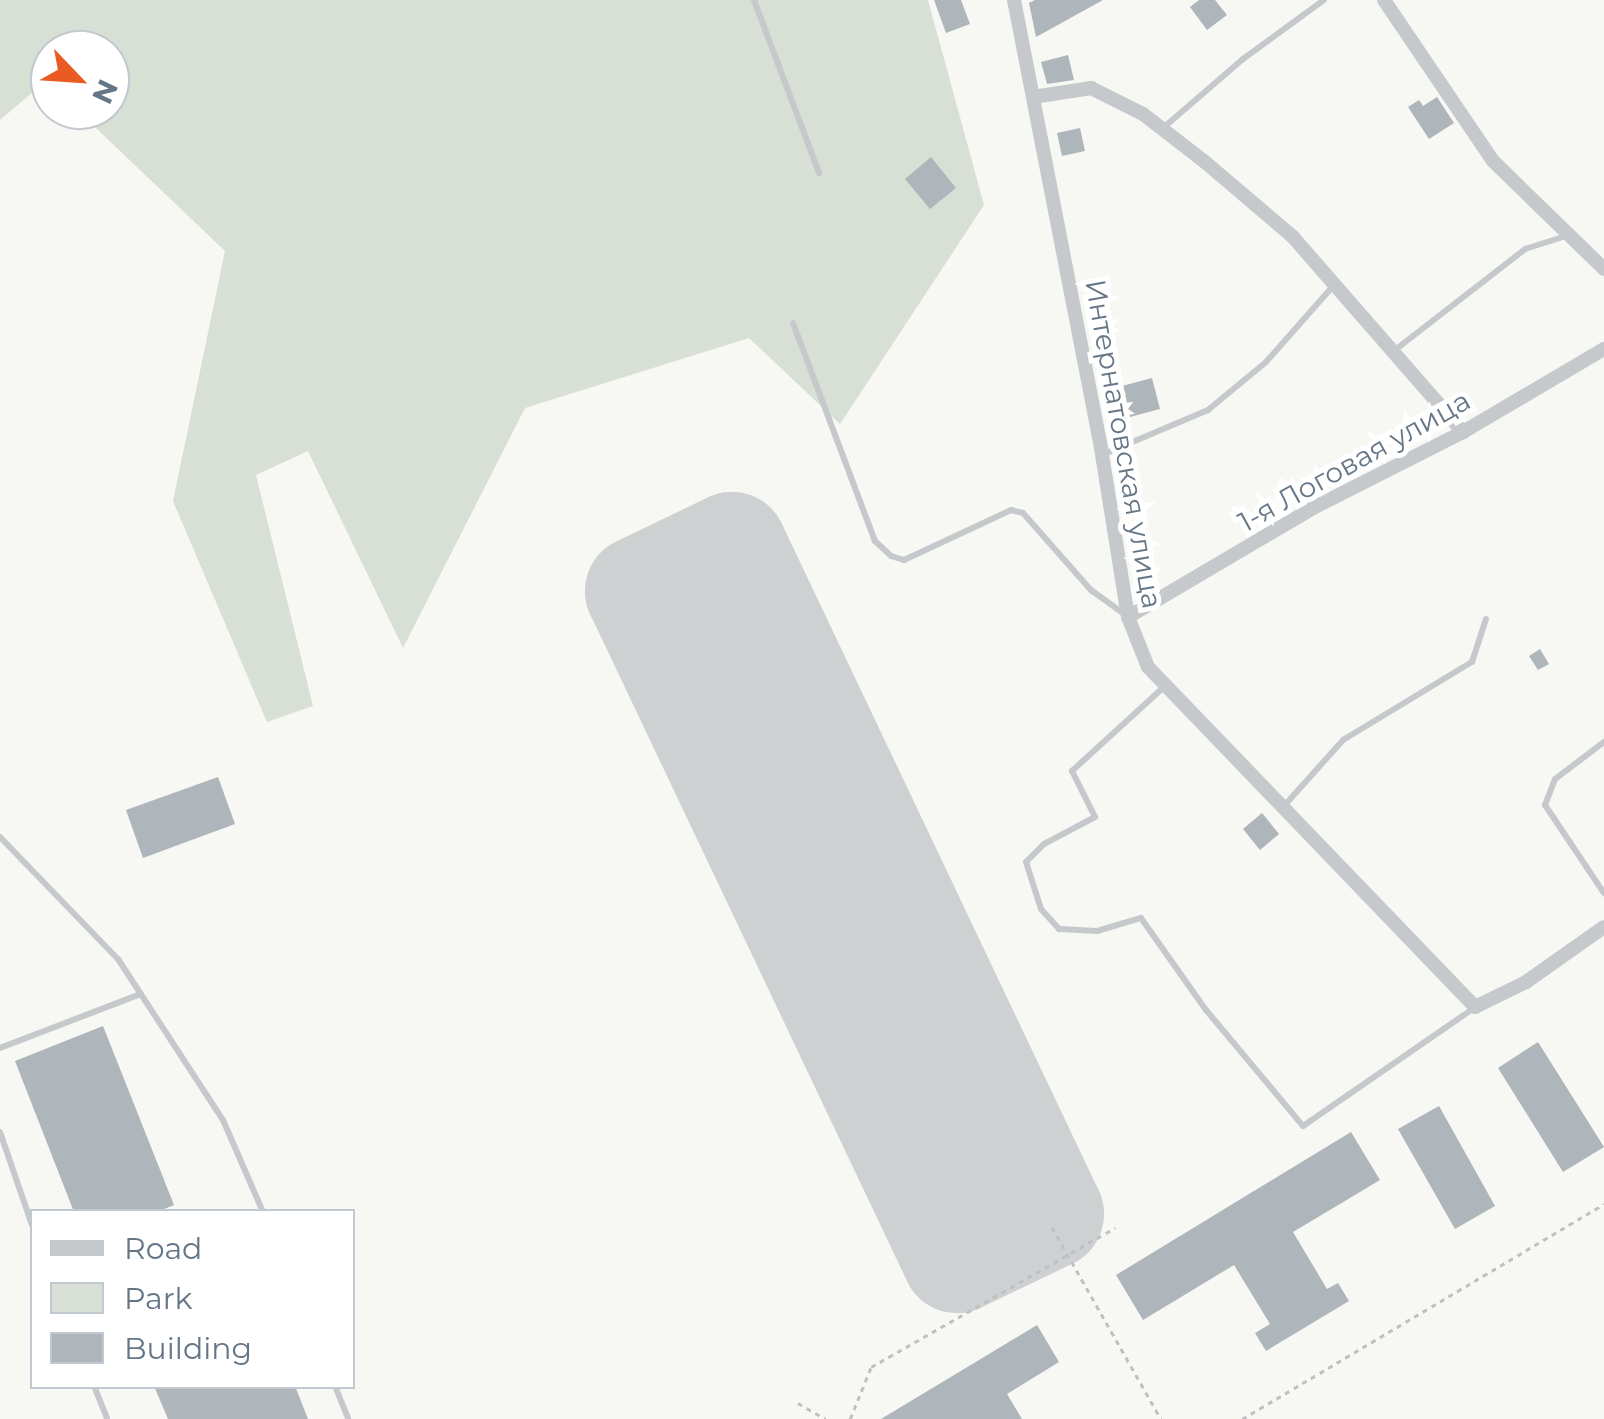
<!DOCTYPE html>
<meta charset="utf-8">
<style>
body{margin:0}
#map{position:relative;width:1604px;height:1419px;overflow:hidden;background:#f7f7f4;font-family:Montserrat,sans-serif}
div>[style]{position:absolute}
.green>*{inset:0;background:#d8dfd5}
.runway>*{height:110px;margin:-55px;padding:0 55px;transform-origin:55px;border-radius:55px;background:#ced1d2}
.building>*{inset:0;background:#aeb5bb}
.path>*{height:2.5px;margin-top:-1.25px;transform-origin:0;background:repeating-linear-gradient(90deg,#bec1c3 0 5px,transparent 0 10px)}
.lane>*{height:6px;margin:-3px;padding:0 3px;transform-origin:3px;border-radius:3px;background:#c5c9cc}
.street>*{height:14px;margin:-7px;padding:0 7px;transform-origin:7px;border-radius:7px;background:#c5c9cc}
span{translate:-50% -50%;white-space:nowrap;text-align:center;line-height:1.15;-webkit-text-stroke:10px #fff;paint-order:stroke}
.street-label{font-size:28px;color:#657686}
.legend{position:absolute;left:30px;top:1209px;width:325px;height:180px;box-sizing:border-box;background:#fff;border:2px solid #c1c8cf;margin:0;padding:12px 18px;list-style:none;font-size:30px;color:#657686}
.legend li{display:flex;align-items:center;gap:20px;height:50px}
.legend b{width:50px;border:2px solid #c1c8cf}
.north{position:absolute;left:30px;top:30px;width:100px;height:100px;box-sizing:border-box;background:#fff;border:2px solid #c1c8cf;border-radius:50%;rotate:115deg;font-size:28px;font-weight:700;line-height:40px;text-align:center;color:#657686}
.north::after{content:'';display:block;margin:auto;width:35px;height:45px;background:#e95b23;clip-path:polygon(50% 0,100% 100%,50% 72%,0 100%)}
</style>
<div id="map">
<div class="green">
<div style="clip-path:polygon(0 0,928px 0,984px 205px,840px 424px,749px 338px,525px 408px,403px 648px,308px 451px,256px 475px,313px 706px,267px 722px,173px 501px,225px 251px,77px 110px,110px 110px,110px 50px,50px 50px,50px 84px,46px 81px,0 120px)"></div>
</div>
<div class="runway">
<div style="left:732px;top:547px;width:738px;rotate:64.58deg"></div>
<div style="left:1049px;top:1214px;width:102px;rotate:154.4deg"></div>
<div style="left:957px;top:1258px;width:738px;rotate:-115.42deg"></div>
<div style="left:640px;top:591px;width:102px;rotate:-25.6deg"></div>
</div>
<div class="building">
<div style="clip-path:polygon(934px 0,961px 0,970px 24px,946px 33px)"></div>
<div style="clip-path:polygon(1035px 0,1103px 0,1036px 37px,1029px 3px)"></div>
<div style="clip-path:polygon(1199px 0,1215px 0,1227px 15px,1207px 30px,1190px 7px)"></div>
<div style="clip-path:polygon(1068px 55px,1074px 80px,1047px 84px,1041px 62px)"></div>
<div style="clip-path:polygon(1437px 97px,1454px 123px,1429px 139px,1408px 107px,1419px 100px,1423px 106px)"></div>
<div style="clip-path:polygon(1080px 128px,1085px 151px,1062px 156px,1057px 133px)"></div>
<div style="clip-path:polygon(931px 157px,956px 188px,930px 209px,905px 179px)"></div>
<div style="clip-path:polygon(1152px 378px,1160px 409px,1130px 417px,1122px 386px)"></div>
<div style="clip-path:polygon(1540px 649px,1549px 664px,1538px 670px,1529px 656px)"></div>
<div style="clip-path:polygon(218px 777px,235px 824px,143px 858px,126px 810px)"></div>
<div style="clip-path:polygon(1262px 813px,1279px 834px,1260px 850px,1243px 829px)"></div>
<div style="clip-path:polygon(103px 1026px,174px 1205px,157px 1212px,74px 1212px,15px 1061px)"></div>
<div style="clip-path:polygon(1538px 1042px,1604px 1147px,1563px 1172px,1498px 1068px)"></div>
<div style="clip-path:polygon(1439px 1106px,1495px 1206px,1455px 1229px,1398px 1129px)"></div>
<div style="clip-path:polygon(1351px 1132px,1380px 1180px,1293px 1232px,1327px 1289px,1338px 1283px,1349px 1301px,1266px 1351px,1255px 1333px,1270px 1324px,1234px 1265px,1143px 1320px,1116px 1275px)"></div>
<div style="clip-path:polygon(1037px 1325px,1059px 1362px,1007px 1394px,1022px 1419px,881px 1419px)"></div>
<div style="clip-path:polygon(154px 1386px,295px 1386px,308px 1419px,168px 1419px)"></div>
</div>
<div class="path">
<div style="left:1052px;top:1227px;width:221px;rotate:60.4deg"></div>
<div style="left:798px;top:1403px;width:32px;rotate:30deg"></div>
<div style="left:850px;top:1419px;width:56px;rotate:-68deg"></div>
<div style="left:871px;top:1367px;width:281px;rotate:-29.7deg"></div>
<div style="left:1242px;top:1419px;width:421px;rotate:-30.7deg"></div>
</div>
<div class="lane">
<div style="left:754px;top:0;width:185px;rotate:69.4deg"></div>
<div style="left:1163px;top:128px;width:106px;rotate:-40.8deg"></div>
<div style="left:1243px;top:59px;width:100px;rotate:-36.1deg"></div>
<div style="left:793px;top:323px;width:233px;rotate:69.4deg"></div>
<div style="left:875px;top:541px;width:22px;rotate:43deg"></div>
<div style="left:891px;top:556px;width:14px;rotate:17deg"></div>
<div style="left:904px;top:560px;width:118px;rotate:-25deg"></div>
<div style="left:1011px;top:510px;width:12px;rotate:14deg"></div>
<div style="left:1023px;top:513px;width:103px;rotate:48.6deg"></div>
<div style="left:1091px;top:590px;width:39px;rotate:36deg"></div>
<div style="left:1395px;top:350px;width:165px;rotate:-37.8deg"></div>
<div style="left:1525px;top:249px;width:43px;rotate:-17.6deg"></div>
<div style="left:1104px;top:454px;width:113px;rotate:-22.9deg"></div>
<div style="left:1208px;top:410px;width:75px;rotate:-39.6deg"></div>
<div style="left:1266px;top:362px;width:104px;rotate:-48.5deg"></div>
<div style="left:1165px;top:686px;width:126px;rotate:137.6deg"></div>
<div style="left:1072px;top:771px;width:51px;rotate:63.4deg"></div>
<div style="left:1095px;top:817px;width:58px;rotate:152.1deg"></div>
<div style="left:1044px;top:844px;width:25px;rotate:135deg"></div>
<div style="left:1026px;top:862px;width:49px;rotate:72.3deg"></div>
<div style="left:1041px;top:909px;width:27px;rotate:48deg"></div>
<div style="left:1059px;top:929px;width:38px;rotate:3deg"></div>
<div style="left:1097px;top:931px;width:46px;rotate:-16.5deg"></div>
<div style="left:1141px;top:918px;width:113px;rotate:54.8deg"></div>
<div style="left:1206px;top:1010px;width:151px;rotate:50.1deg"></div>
<div style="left:1303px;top:1126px;width:208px;rotate:-34.6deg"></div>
<div style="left:1604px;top:742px;width:61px;rotate:142.9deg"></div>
<div style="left:1555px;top:779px;width:28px;rotate:111deg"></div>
<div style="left:1545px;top:805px;width:106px;rotate:56.2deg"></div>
<div style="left:1284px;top:806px;width:89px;rotate:-48.2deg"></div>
<div style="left:1343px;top:740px;width:151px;rotate:-31.2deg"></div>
<div style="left:1472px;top:662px;width:45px;rotate:-72deg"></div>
<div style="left:0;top:837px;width:170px;rotate:46deg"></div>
<div style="left:118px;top:959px;width:192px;rotate:56.9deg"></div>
<div style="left:223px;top:1120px;width:100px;rotate:66.5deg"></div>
<div style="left:0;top:1048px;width:151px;rotate:-21deg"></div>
<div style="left:0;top:1132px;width:98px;rotate:71deg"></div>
<div style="left:94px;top:1386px;width:35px;rotate:68deg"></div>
<div style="left:335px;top:1386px;width:35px;rotate:68deg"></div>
</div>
<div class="street">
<div style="left:1014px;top:0;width:450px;rotate:79deg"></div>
<div style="left:1100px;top:442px;width:177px;rotate:80.9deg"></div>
<div style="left:1128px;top:617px;width:54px;rotate:68.2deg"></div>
<div style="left:1148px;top:667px;width:472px;rotate:46.1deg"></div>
<div style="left:1475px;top:1007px;width:57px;rotate:-26.1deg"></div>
<div style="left:1526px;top:982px;width:95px;rotate:-35.2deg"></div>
<div style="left:1384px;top:0;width:194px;rotate:55.9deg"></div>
<div style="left:1493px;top:161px;width:155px;rotate:44.2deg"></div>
<div style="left:1033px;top:97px;width:59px;rotate:-8.8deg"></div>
<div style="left:1091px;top:88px;width:58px;rotate:26.6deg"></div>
<div style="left:1143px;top:114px;width:78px;rotate:37.7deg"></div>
<div style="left:1205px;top:162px;width:116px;rotate:40.4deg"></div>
<div style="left:1293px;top:237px;width:259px;rotate:48.9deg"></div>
<div style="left:1128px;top:617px;width:217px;rotate:-30.5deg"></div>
<div style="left:1315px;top:507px;width:166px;rotate:-26.9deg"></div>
<div style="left:1463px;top:432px;width:164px;rotate:-30.5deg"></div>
</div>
<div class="street-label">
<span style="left:1124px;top:444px;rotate:80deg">Интернатовская улица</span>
<span style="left:1354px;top:461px;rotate:-29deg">1-я Логовая улица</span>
</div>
<ul class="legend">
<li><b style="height:12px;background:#c5c9cc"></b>Road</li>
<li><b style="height:28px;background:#d8dfd5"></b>Park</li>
<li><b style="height:28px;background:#aeb5bb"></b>Building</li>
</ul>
<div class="north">N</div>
</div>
